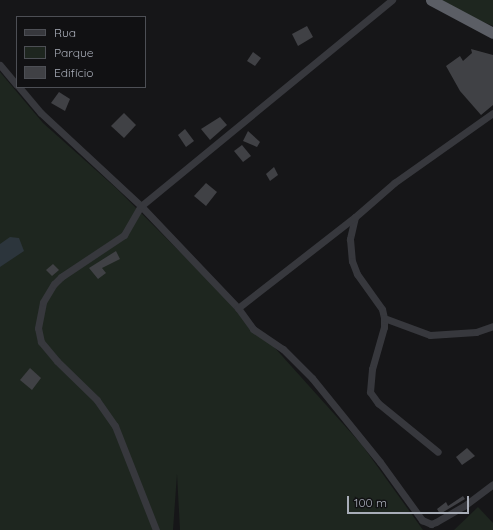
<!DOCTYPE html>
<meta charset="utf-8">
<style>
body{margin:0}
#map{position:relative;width:493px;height:530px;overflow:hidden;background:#161618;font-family:Quicksand,sans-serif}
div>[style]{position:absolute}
.green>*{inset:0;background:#1e261f}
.water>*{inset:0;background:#2c353c}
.building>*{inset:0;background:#404145}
.minor>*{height:7px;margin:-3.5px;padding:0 3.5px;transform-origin:3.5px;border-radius:3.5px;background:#37383d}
.trunk>*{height:11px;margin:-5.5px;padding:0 5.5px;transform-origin:5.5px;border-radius:5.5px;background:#5b5e65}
span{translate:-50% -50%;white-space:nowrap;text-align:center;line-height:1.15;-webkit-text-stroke:4px #111113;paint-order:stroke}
.legend{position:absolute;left:16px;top:16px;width:130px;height:72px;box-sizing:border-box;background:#111113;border:1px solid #4d4f55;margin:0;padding:5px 7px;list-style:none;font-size:12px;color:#a8adb8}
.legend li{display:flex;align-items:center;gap:8px;height:20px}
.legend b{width:20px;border:1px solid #4d4f55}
.scale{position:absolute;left:347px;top:496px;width:122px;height:18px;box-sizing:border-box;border:2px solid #a8adb8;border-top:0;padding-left:5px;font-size:12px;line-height:14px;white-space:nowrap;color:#a8adb8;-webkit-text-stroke:3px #111113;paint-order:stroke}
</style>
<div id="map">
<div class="green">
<div style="clip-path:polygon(442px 0,493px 0,493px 26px,464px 14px)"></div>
<div style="clip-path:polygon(0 72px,43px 123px,116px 188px,266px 338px,362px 445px,423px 530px,180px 530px,177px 474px,173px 530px,0 530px)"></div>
<div style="clip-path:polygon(478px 507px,493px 523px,493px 530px,454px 530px)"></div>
</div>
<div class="water">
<div style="clip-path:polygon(10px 237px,19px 238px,24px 251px,0 267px,0 244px)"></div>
</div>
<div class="building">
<div style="clip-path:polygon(307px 26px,313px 37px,298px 46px,292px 34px)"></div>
<div style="clip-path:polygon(471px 49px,493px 55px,493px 105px,481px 115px,460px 91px,446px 66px,460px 56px,463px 61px,472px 53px)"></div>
<div style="clip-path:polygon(253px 52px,261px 58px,255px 66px,247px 61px)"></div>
<div style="clip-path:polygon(59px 92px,70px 99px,65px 111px,51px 103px)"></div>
<div style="clip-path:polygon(124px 113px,136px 125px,124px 138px,111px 126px)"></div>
<div style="clip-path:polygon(220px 117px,227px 125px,210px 140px,201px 129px)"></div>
<div style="clip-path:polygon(185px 129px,194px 141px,186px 147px,178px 135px)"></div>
<div style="clip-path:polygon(248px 131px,260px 142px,257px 147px,243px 141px)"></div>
<div style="clip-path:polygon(242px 145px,251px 156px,243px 162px,234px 151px)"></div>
<div style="clip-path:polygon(274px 167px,278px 175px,270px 181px,266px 174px)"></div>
<div style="clip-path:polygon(206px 183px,217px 192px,206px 206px,194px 196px)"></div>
<div style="clip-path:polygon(116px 251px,120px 259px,102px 268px,106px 273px,98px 279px,89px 268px)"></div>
<div style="clip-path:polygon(53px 264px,59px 270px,52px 276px,46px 270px)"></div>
<div style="clip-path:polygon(30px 368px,41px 378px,32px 390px,20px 380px)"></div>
<div style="clip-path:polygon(467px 448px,475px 456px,462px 465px,456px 457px)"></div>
<div style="clip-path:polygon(463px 496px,465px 499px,440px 514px,437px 509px,446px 502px,448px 506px)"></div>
</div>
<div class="minor">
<div style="left:0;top:65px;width:26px;rotate:50deg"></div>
<div style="left:19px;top:87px;width:34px;rotate:50deg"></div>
<div style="left:41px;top:113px;width:137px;rotate:42.9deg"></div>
<div style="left:141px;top:206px;width:141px;rotate:46.4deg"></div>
<div style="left:238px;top:308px;width:26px;rotate:54deg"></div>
<div style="left:253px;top:329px;width:36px;rotate:34deg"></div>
<div style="left:283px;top:349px;width:41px;rotate:45deg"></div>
<div style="left:312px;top:378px;width:108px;rotate:51deg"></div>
<div style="left:380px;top:462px;width:72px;rotate:54.1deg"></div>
<div style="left:422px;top:520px;width:10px;rotate:24deg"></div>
<div style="left:431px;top:524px;width:5px;rotate:-22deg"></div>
<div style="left:436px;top:522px;width:32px;rotate:-30deg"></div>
<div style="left:464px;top:506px;width:36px;rotate:-37deg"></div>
<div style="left:355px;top:217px;width:23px;rotate:103deg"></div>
<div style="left:350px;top:239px;width:22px;rotate:85deg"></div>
<div style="left:352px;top:261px;width:14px;rotate:69deg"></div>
<div style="left:357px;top:274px;width:43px;rotate:54.5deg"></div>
<div style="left:382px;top:309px;width:9px;rotate:77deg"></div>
<div style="left:384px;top:318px;width:9px;rotate:90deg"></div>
<div style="left:384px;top:327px;width:44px;rotate:105.9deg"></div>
<div style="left:372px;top:369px;width:23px;rotate:95deg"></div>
<div style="left:370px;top:392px;width:14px;rotate:54deg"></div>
<div style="left:378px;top:403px;width:77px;rotate:39.2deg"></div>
<div style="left:238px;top:308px;width:148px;rotate:-37.9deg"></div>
<div style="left:355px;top:217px;width:52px;rotate:-41.1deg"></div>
<div style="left:394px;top:183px;width:121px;rotate:-35.3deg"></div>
<div style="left:384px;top:318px;width:49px;rotate:20.3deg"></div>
<div style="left:430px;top:335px;width:46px;rotate:-3.7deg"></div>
<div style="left:476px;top:332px;width:18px;rotate:-19deg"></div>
<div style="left:156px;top:530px;width:112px;rotate:-111.5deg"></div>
<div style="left:115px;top:426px;width:32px;rotate:-125deg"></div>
<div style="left:97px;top:400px;width:56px;rotate:-135.7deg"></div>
<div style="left:57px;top:361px;width:25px;rotate:-130deg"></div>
<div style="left:41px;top:342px;width:14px;rotate:-102deg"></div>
<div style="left:38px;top:328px;width:26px;rotate:-79deg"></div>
<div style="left:43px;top:302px;width:21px;rotate:-59deg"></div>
<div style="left:54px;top:284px;width:10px;rotate:-45deg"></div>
<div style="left:61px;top:277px;width:76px;rotate:-33.7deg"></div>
<div style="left:124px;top:235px;width:34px;rotate:-60deg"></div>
<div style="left:141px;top:206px;width:325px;rotate:-39.4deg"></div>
</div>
<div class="trunk">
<div style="left:431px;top:0;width:70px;rotate:28deg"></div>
</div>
<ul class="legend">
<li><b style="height:5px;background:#37383d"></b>Rua</li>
<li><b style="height:11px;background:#1e261f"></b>Parque</li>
<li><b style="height:11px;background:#404145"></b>Edifício</li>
</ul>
<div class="scale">100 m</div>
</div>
